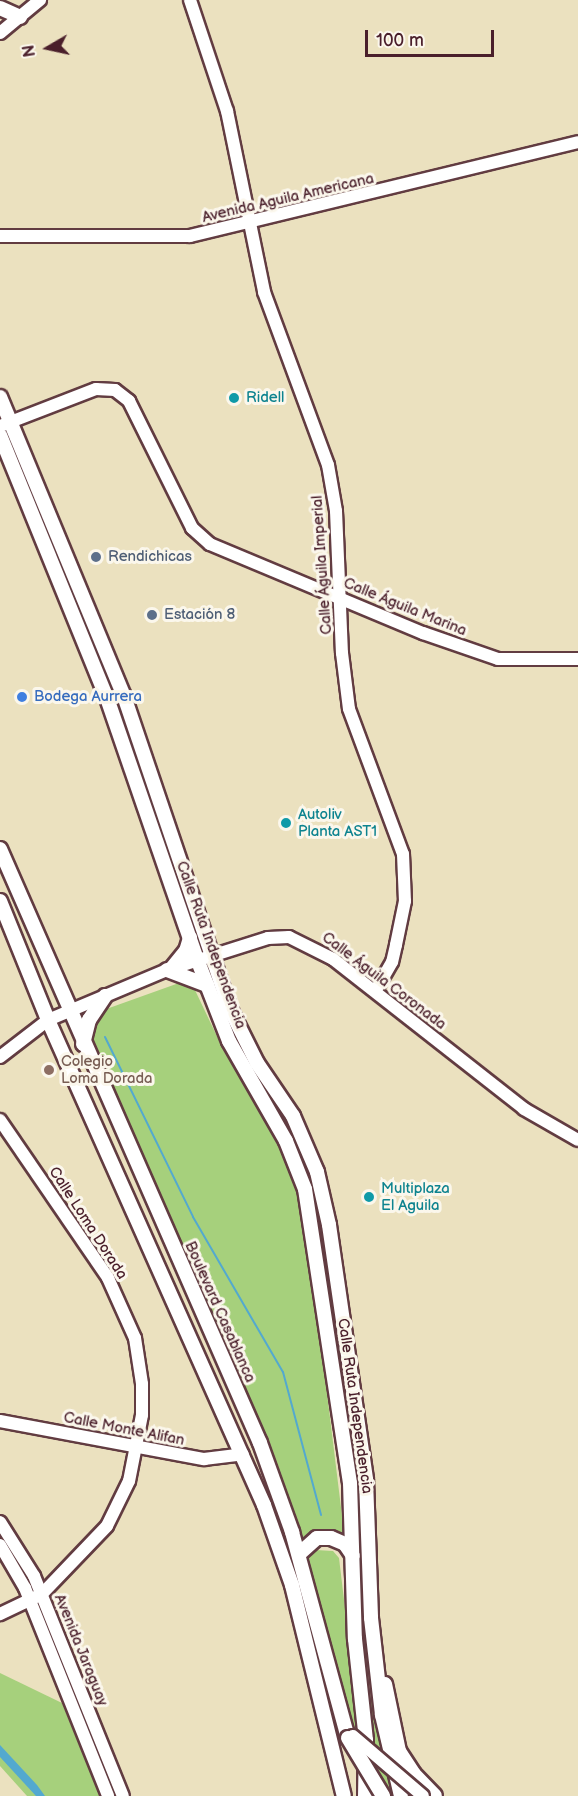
<!DOCTYPE html>
<meta charset="utf-8">
<style>
body{margin:0}
#map{position:relative;width:578px;height:1796px;overflow:hidden;background:#ebe1bf;font-family:"Balsamiq Sans",sans-serif}
div>[style]{position:absolute}
.green>*{inset:0;background:#a6d07c}
.water>*{inset:0;background:#53a9cf}
.stream>*{height:2px;margin:-1px;padding:0 1px;transform-origin:1px;border-radius:1px;background:#53a9cf}
.roads{filter:drop-shadow(2px 0 #623c41) drop-shadow(-2px 0 #623c41) drop-shadow(0 2px #623c41) drop-shadow(0 -2px #623c41)}
.secondary>*{height:12px;margin:-6px;padding:0 6px;transform-origin:6px;border-radius:6px;background:#fff}
.primary>*{height:14px;margin:-7px;padding:0 7px;transform-origin:7px;border-radius:7px;background:#fff}
.bridges{filter:drop-shadow(2px 0 #623c41) drop-shadow(-2px 0 #623c41) drop-shadow(0 2px #623c41) drop-shadow(0 -2px #623c41)}
.secondary-bridge>*{height:12px;margin:-6px;padding:0 6px;transform-origin:6px;border-radius:6px;background:#fff}
.primary-bridge>*{height:14px;margin:-7px;padding:0 7px;transform-origin:7px;border-radius:7px;background:#fff}
.dots>*{width:16px;height:16px;translate:-50% -50%;box-sizing:border-box;border:3px solid #fbf7ec;border-radius:50%}
span{translate:-50% -50%;white-space:nowrap;text-align:center;line-height:1.15;-webkit-text-stroke:6px #fbf7ec;paint-order:stroke}
.street-label{font-size:15px;color:#4a1f2b}
.culture-label{font-size:15px;color:#0d838f}
.left{translate:0 -50%;text-align:left}
.service-label{font-size:15px;color:#4e5e75}
.shop-label{font-size:15px;color:#366cbe}
.education-label{font-size:15px;color:#785e54}
.north{position:absolute;left:18px;top:18px;width:60px;height:60px;-webkit-text-stroke:4px #fbf7ec;paint-order:stroke;rotate:261deg;font-size:16px;font-weight:700;line-height:24px;text-align:center;color:#4a1f2b}
.north::after{content:'';display:block;margin:auto;width:21px;height:27px;background:#4a1f2b;clip-path:polygon(50% 0,100% 100%,50% 72%,0 100%)}
.scale{position:absolute;left:365px;top:30px;width:129px;height:27px;box-sizing:border-box;border:3px solid #4a1f2b;border-top:0;padding-left:8px;font-size:18px;line-height:21px;white-space:nowrap;color:#4a1f2b;-webkit-text-stroke:4px #fbf7ec;paint-order:stroke}
</style>
<div id="map">
<div class="green">
<div style="clip-path:polygon(179px 983px,194px 988px,224px 1051px,279px 1142px,293px 1174px,312px 1271px,345px 1540px,310px 1535px,299px 1544px,89px 1045px,98px 1012px)"></div>
<div style="clip-path:polygon(316px 1550px,333px 1551px,339px 1558px,361px 1742px,351px 1722px,307px 1558px)"></div>
<div style="clip-path:polygon(0 1673px,62px 1703px,100px 1796px,27px 1796px,0 1766px)"></div>
<div style="clip-path:polygon(370px 1695px,395px 1796px,391px 1796px,371px 1768px)"></div>
</div>
<div class="water">
<div style="clip-path:polygon(0 1745px,37px 1785px,45px 1796px,36px 1796px,0 1757px)"></div>
</div>
<div class="stream">
<div style="left:105px;top:1037px;width:200px;rotate:63.9deg"></div>
<div style="left:193px;top:1217px;width:179px;rotate:59.9deg"></div>
<div style="left:283px;top:1372px;width:148px;rotate:75.1deg"></div>
</div>
<div class="roads">
<div class="secondary">
<div style="left:190px;top:0;width:117px;rotate:71.6deg"></div>
<div style="left:227px;top:111px;width:185px;rotate:78.4deg"></div>
<div style="left:264px;top:292px;width:184px;rotate:69.7deg"></div>
<div style="left:328px;top:465px;width:47px;rotate:80.1deg"></div>
<div style="left:336px;top:511px;width:142px;rotate:87.6deg"></div>
<div style="left:342px;top:653px;width:56px;rotate:82.9deg"></div>
<div style="left:349px;top:709px;width:155px;rotate:69.6deg"></div>
<div style="left:403px;top:854px;width:47px;rotate:87.6deg"></div>
<div style="left:405px;top:901px;width:45px;rotate:101.6deg"></div>
<div style="left:396px;top:945px;width:17px;rotate:103deg"></div>
<div style="left:392px;top:962px;width:32px;rotate:120deg"></div>
<div style="left:0;top:33px;width:52px;rotate:-39.5deg"></div>
<div style="left:0;top:236px;width:190px"></div>
<div style="left:190px;top:236px;width:399px;rotate:-13.6deg"></div>
<div style="left:0;top:426px;width:103px;rotate:-21.1deg"></div>
<div style="left:96px;top:389px;width:19px;rotate:3deg"></div>
<div style="left:115px;top:390px;width:18px;rotate:38deg"></div>
<div style="left:129px;top:401px;width:142px;rotate:63.6deg"></div>
<div style="left:192px;top:528px;width:24px;rotate:42deg"></div>
<div style="left:210px;top:544px;width:231px;rotate:22.7deg"></div>
<div style="left:423px;top:633px;width:79px;rotate:19.1deg"></div>
<div style="left:498px;top:659px;width:80px"></div>
<div style="left:0;top:1057px;width:61px;rotate:-37.6deg"></div>
<div style="left:48px;top:1020px;width:129px;rotate:-22.8deg"></div>
<div style="left:167px;top:970px;width:106px;rotate:-17.6deg"></div>
<div style="left:268px;top:938px;width:21px;rotate:-3deg"></div>
<div style="left:289px;top:937px;width:49px;rotate:26.6deg"></div>
<div style="left:333px;top:959px;width:243px;rotate:38.1deg"></div>
<div style="left:524px;top:1109px;width:62px;rotate:29.9deg"></div>
<div style="left:0;top:1120px;width:191px;rotate:55.6deg"></div>
<div style="left:108px;top:1278px;width:66px;rotate:65.8deg"></div>
<div style="left:135px;top:1338px;width:47px;rotate:81.3deg"></div>
<div style="left:142px;top:1384px;width:31px;rotate:90deg"></div>
<div style="left:142px;top:1415px;width:67px;rotate:101.1deg"></div>
<div style="left:129px;top:1481px;width:50px;rotate:116.1deg"></div>
<div style="left:107px;top:1526px;width:94px;rotate:133.7deg"></div>
<div style="left:42px;top:1594px;width:47px;rotate:154.5deg"></div>
<div style="left:0;top:1421px;width:208px;rotate:10.6deg"></div>
<div style="left:204px;top:1459px;width:39px;rotate:-7deg"></div>
<div style="left:0;top:1522px;width:64px;rotate:57.8deg"></div>
<div style="left:34px;top:1576px;width:237px;rotate:68deg"></div>
<div style="left:0;top:1545px;width:50px;rotate:59.8deg"></div>
<div style="left:25px;top:1588px;width:224px;rotate:68.2deg"></div>
</div>
<div class="primary">
<div style="left:0;top:8px;width:22px;rotate:24deg"></div>
<div style="left:0;top:397px;width:324px;rotate:67.5deg"></div>
<div style="left:124px;top:696px;width:330px;rotate:71.3deg"></div>
<div style="left:230px;top:1009px;width:60px;rotate:63.4deg"></div>
<div style="left:257px;top:1063px;width:64px;rotate:55.8deg"></div>
<div style="left:293px;top:1116px;width:61px;rotate:66.8deg"></div>
<div style="left:317px;top:1172px;width:54px;rotate:77.2deg"></div>
<div style="left:329px;top:1225px;width:258px;rotate:81.7deg"></div>
<div style="left:366px;top:1480px;width:138px;rotate:87.9deg"></div>
<div style="left:371px;top:1618px;width:98px;rotate:83.5deg"></div>
<div style="left:382px;top:1715px;width:83px;rotate:76.8deg"></div>
<div style="left:0;top:435px;width:284px;rotate:67.9deg"></div>
<div style="left:107px;top:698px;width:276px;rotate:71deg"></div>
<div style="left:197px;top:959px;width:88px;rotate:68.7deg"></div>
<div style="left:229px;top:1041px;width:115px;rotate:60.3deg"></div>
<div style="left:286px;top:1141px;width:52px;rotate:68.4deg"></div>
<div style="left:305px;top:1189px;width:297px;rotate:81.3deg"></div>
<div style="left:350px;top:1483px;width:156px;rotate:88.2deg"></div>
<div style="left:355px;top:1639px;width:102px;rotate:83.8deg"></div>
<div style="left:366px;top:1740px;width:56px;rotate:91deg"></div>
<div style="left:0;top:849px;width:648px;rotate:66.36deg"></div>
<div style="left:260px;top:1443px;width:95px;rotate:70.2deg"></div>
<div style="left:292px;top:1532px;width:213px;rotate:74.8deg"></div>
<div style="left:0;top:901px;width:128px;rotate:68deg"></div>
<div style="left:48px;top:1020px;width:531px;rotate:65.99deg"></div>
<div style="left:264px;top:1505px;width:85px;rotate:70.7deg"></div>
<div style="left:292px;top:1585px;width:217px;rotate:76.2deg"></div>
<div style="left:172px;top:968px;width:22px;rotate:-51deg"></div>
<div style="left:186px;top:951px;width:14px;rotate:-73deg"></div>
<div style="left:167px;top:970px;width:43px;rotate:20.6deg"></div>
<div style="left:83px;top:1044px;width:25px;rotate:-76deg"></div>
<div style="left:89px;top:1020px;width:29px;rotate:-56deg"></div>
<div style="left:299px;top:1554px;width:24px;rotate:-42deg"></div>
<div style="left:317px;top:1538px;width:14px"></div>
<div style="left:331px;top:1538px;width:15px;rotate:23deg"></div>
<div style="left:345px;top:1544px;width:14px;rotate:56deg"></div>
<div style="left:385px;top:1684px;width:68px;rotate:78.2deg"></div>
<div style="left:399px;top:1751px;width:27px;rotate:57deg"></div>
<div style="left:414px;top:1774px;width:30px;rotate:46deg"></div>
</div>
</div>
<div class="bridges">
<div class="secondary-bridge">
<div style="left:353px;top:1736px;width:92px;rotate:40.6deg"></div>
</div>
<div class="primary-bridge">
<div style="left:348px;top:1738px;width:68px;rotate:58.9deg"></div>
</div>
</div>
<div class="dots">
<div style="left:234px;top:398px;background:#0f9aa8"></div>
<div style="left:96px;top:557px;background:#5c6f8a"></div>
<div style="left:152px;top:615px;background:#5c6f8a"></div>
<div style="left:22px;top:697px;background:#3f7fe0"></div>
<div style="left:286px;top:823px;background:#0f9aa8"></div>
<div style="left:49px;top:1070px;background:#8d6e63"></div>
<div style="left:369px;top:1197px;background:#0f9aa8"></div>
</div>
<div class="street-label">
<span style="left:288px;top:198px;rotate:-13deg">Avenida Aguila Americana</span>
<span style="left:322px;top:565px;rotate:-94deg">Calle Águila Imperial</span>
<span style="left:405px;top:607px;rotate:22deg">Calle Águila Marina</span>
<span style="left:211px;top:945px;rotate:70deg">Calle Ruta Independencia</span>
<span style="left:384px;top:981px;rotate:37deg">Calle Águila Coronada</span>
<span style="left:88px;top:1223px;rotate:57deg">Calle Loma Dorada</span>
<span style="left:220px;top:1312px;rotate:66deg">Boulevard Casablanca</span>
<span style="left:355px;top:1406px;rotate:82deg">Calle Ruta Independencia</span>
<span style="left:124px;top:1429px;rotate:11deg">Calle Monte Alifan</span>
<span style="left:81px;top:1650px;rotate:68deg">Avenida Jaraguay</span>
</div>
<div class="culture-label">
<span class="left" style="left:246px;top:398px">Ridell</span>
<span class="left" style="left:298px;top:823px">Autoliv<br>Planta AST1</span>
<span class="left" style="left:381px;top:1197px">Multiplaza<br>El Aguila</span>
</div>
<div class="service-label">
<span class="left" style="left:108px;top:557px">Rendichicas</span>
<span class="left" style="left:164px;top:615px">Estación 8</span>
</div>
<div class="shop-label">
<span class="left" style="left:34px;top:697px">Bodega Aurrera</span>
</div>
<div class="education-label">
<span class="left" style="left:61px;top:1070px">Colegio<br>Loma Dorada</span>
</div>
<div class="north">N</div>
<div class="scale">100 m</div>
</div>
